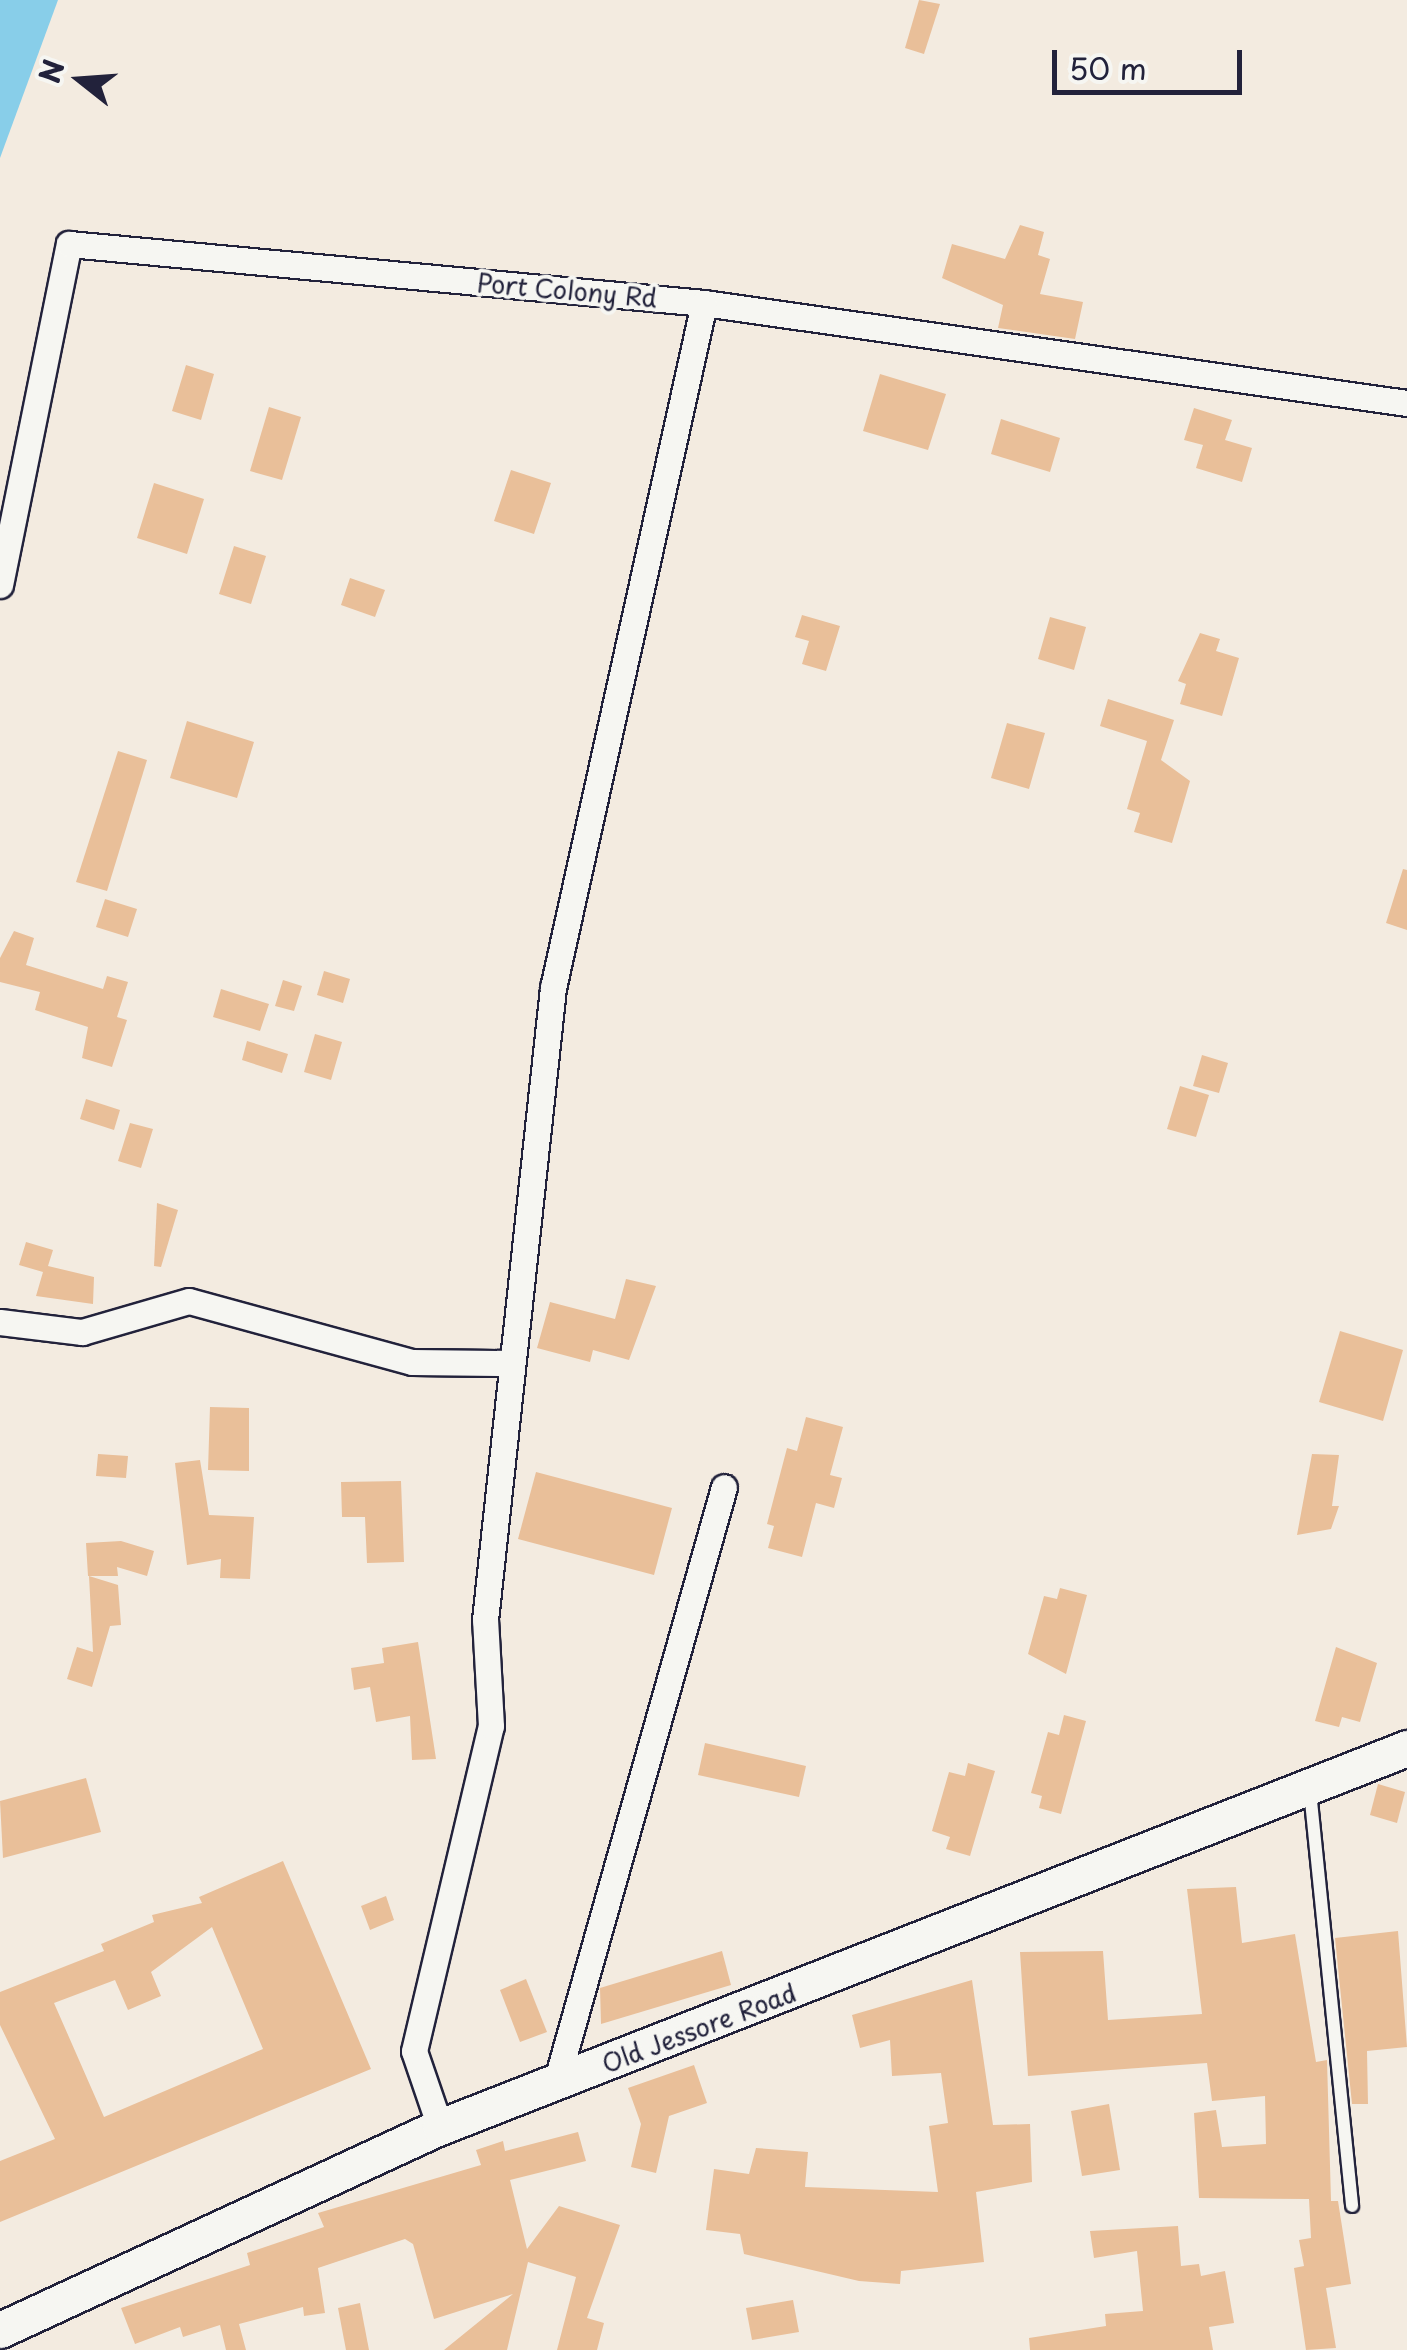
<!DOCTYPE html>
<style>
body{margin:0}
#map{position:relative;width:1407px;height:2350px;overflow:hidden;background:#f3ebe0;font-family:"Playpen Sans",sans-serif}
div>[style]{position:absolute}
.water>*{inset:0;background:#88cee9}
.building>*{inset:0;background:#e9bf99}
.roads{filter:drop-shadow(2px 0 #22223b) drop-shadow(-2px 0 #22223b) drop-shadow(0 2px #22223b) drop-shadow(0 -2px #22223b)}
.service>*{height:12px;margin:-6px;padding:0 6px;transform-origin:6px;border-radius:6px;background:#f6f6f2}
.minor>*{height:25px;margin:-12.5px;padding:0 12.5px;transform-origin:12.5px;border-radius:12.5px;background:#f6f6f2}
.secondary>*{height:35px;margin:-17.5px;padding:0 17.5px;transform-origin:17.5px;border-radius:17.5px;background:#f6f6f2}
span{translate:-50% -50%;white-space:nowrap;text-align:center;line-height:1.15;-webkit-text-stroke:8px #f6f6f2;paint-order:stroke}
.street-label{font-size:25px;color:#22223b}
.north{position:absolute;left:30px;top:30px;width:100px;height:100px;-webkit-text-stroke:8px #f6f6f2;paint-order:stroke;rotate:287deg;font-size:28px;font-weight:700;line-height:40px;text-align:center;color:#22223b}
.north::after{content:'';display:block;margin:auto;width:35px;height:45px;background:#22223b;clip-path:polygon(50% 0,100% 100%,50% 72%,0 100%)}
.scale{position:absolute;left:1052px;top:50px;width:190px;height:45px;box-sizing:border-box;border:5px solid #22223b;border-top:0;padding-left:12px;font-size:30px;line-height:35px;white-space:nowrap;color:#22223b;-webkit-text-stroke:8px #f6f6f2;paint-order:stroke}
</style>
<div id="map">
<div class="water">
<div style="clip-path:polygon(0 0,58px 0,0 158px)"></div>
</div>
<div class="building">
<div style="clip-path:polygon(919px 0,940px 4px,924px 54px,905px 48px)"></div>
<div style="clip-path:polygon(1020px 225px,1044px 232px,1038px 255px,1050px 259px,1040px 294px,1083px 302px,1075px 339px,998px 328px,1003px 305px,942px 278px,952px 244px,1005px 259px)"></div>
<div style="clip-path:polygon(186px 365px,214px 374px,201px 420px,172px 411px)"></div>
<div style="clip-path:polygon(880px 374px,946px 394px,928px 450px,863px 431px)"></div>
<div style="clip-path:polygon(269px 407px,301px 417px,282px 480px,250px 471px)"></div>
<div style="clip-path:polygon(1194px 408px,1232px 420px,1225px 440px,1252px 448px,1242px 482px,1196px 468px,1203px 445px,1184px 440px)"></div>
<div style="clip-path:polygon(1001px 419px,1060px 438px,1050px 472px,991px 454px)"></div>
<div style="clip-path:polygon(511px 470px,551px 483px,534px 534px,494px 521px)"></div>
<div style="clip-path:polygon(154px 483px,204px 499px,187px 554px,137px 538px)"></div>
<div style="clip-path:polygon(234px 546px,266px 556px,251px 604px,219px 594px)"></div>
<div style="clip-path:polygon(350px 578px,385px 590px,375px 617px,341px 605px)"></div>
<div style="clip-path:polygon(802px 615px,840px 626px,826px 671px,802px 664px,809px 641px,795px 637px)"></div>
<div style="clip-path:polygon(1050px 617px,1086px 627px,1074px 670px,1038px 659px)"></div>
<div style="clip-path:polygon(1200px 633px,1220px 639px,1216px 651px,1239px 658px,1222px 716px,1180px 704px,1186px 684px,1178px 681px)"></div>
<div style="clip-path:polygon(1108px 699px,1174px 720px,1161px 760px,1190px 781px,1172px 843px,1134px 832px,1140px 813px,1127px 809px,1147px 741px,1100px 726px)"></div>
<div style="clip-path:polygon(187px 721px,254px 742px,237px 798px,170px 778px)"></div>
<div style="clip-path:polygon(1007px 723px,1045px 733px,1029px 789px,991px 778px)"></div>
<div style="clip-path:polygon(118px 751px,147px 760px,107px 891px,76px 882px)"></div>
<div style="clip-path:polygon(1403px 869px,1407px 870px,1407px 930px,1386px 923px)"></div>
<div style="clip-path:polygon(105px 899px,137px 909px,128px 937px,96px 927px)"></div>
<div style="clip-path:polygon(14px 931px,34px 938px,26px 965px,103px 989px,107px 976px,128px 982px,117px 1017px,127px 1020px,112px 1067px,82px 1058px,88px 1027px,35px 1010px,40px 992px,0 982px,0 958px)"></div>
<div style="clip-path:polygon(324px 971px,350px 979px,343px 1003px,317px 995px)"></div>
<div style="clip-path:polygon(283px 980px,302px 986px,294px 1011px,275px 1006px)"></div>
<div style="clip-path:polygon(221px 989px,269px 1004px,260px 1031px,213px 1017px)"></div>
<div style="clip-path:polygon(315px 1034px,342px 1042px,331px 1080px,304px 1072px)"></div>
<div style="clip-path:polygon(247px 1041px,288px 1054px,282px 1073px,242px 1060px)"></div>
<div style="clip-path:polygon(1202px 1055px,1228px 1063px,1219px 1093px,1193px 1086px)"></div>
<div style="clip-path:polygon(1180px 1086px,1209px 1095px,1196px 1137px,1167px 1129px)"></div>
<div style="clip-path:polygon(86px 1099px,120px 1110px,114px 1130px,80px 1119px)"></div>
<div style="clip-path:polygon(130px 1123px,153px 1129px,141px 1168px,118px 1161px)"></div>
<div style="clip-path:polygon(157px 1203px,178px 1210px,161px 1267px,154px 1266px)"></div>
<div style="clip-path:polygon(26px 1242px,53px 1250px,48px 1266px,94px 1277px,93px 1304px,36px 1296px,43px 1272px,19px 1265px)"></div>
<div style="clip-path:polygon(626px 1279px,656px 1286px,629px 1360px,593px 1350px,590px 1362px,537px 1348px,550px 1302px,615px 1319px)"></div>
<div style="clip-path:polygon(1340px 1331px,1403px 1350px,1383px 1421px,1319px 1402px)"></div>
<div style="clip-path:polygon(210px 1407px,249px 1408px,249px 1471px,208px 1470px)"></div>
<div style="clip-path:polygon(806px 1417px,843px 1427px,830px 1475px,842px 1478px,834px 1508px,816px 1503px,802px 1557px,768px 1548px,774px 1526px,767px 1524px,787px 1448px,797px 1451px)"></div>
<div style="clip-path:polygon(98px 1454px,128px 1456px,126px 1478px,96px 1476px)"></div>
<div style="clip-path:polygon(1312px 1454px,1339px 1455px,1332px 1506px,1339px 1506px,1331px 1529px,1297px 1535px)"></div>
<div style="clip-path:polygon(200px 1460px,209px 1515px,254px 1517px,250px 1579px,220px 1578px,221px 1559px,187px 1565px,175px 1463px)"></div>
<div style="clip-path:polygon(536px 1472px,672px 1508px,654px 1575px,518px 1539px)"></div>
<div style="clip-path:polygon(401px 1481px,404px 1562px,367px 1563px,365px 1517px,342px 1517px,341px 1482px)"></div>
<div style="clip-path:polygon(121px 1541px,154px 1551px,147px 1576px,117px 1567px,118px 1576px,88px 1576px,86px 1543px)"></div>
<div style="clip-path:polygon(89px 1576px,118px 1585px,121px 1625px,110px 1626px,92px 1687px,67px 1679px,77px 1647px,93px 1652px)"></div>
<div style="clip-path:polygon(1060px 1588px,1087px 1595px,1066px 1674px,1028px 1654px,1044px 1596px,1057px 1599px)"></div>
<div style="clip-path:polygon(418px 1642px,436px 1759px,412px 1760px,410px 1716px,376px 1722px,370px 1687px,354px 1690px,351px 1668px,384px 1663px,382px 1648px)"></div>
<div style="clip-path:polygon(1336px 1647px,1377px 1663px,1360px 1722px,1342px 1717px,1339px 1727px,1315px 1721px)"></div>
<div style="clip-path:polygon(1064px 1715px,1086px 1721px,1061px 1814px,1039px 1808px,1042px 1796px,1031px 1793px,1048px 1732px,1059px 1735px)"></div>
<div style="clip-path:polygon(705px 1743px,806px 1766px,799px 1797px,698px 1775px)"></div>
<div style="clip-path:polygon(968px 1763px,995px 1771px,970px 1856px,946px 1849px,950px 1837px,932px 1831px,949px 1772px,965px 1776px)"></div>
<div style="clip-path:polygon(86px 1778px,101px 1832px,3px 1858px,0 1801px)"></div>
<div style="clip-path:polygon(1378px 1784px,1405px 1792px,1397px 1823px,1370px 1815px)"></div>
<div style="clip-path:polygon(evenodd,283px 1861px,371px 2069px,0 2222px,0 2161px,55px 2139px,0 2025px,0 1992px,104px 1951px,101px 1944px,154px 1922px,152px 1915px,202px 1903px,199px 1897px,283px 1861px,212px 1927px,263px 2049px,104px 2117px,54px 2003px,115px 1980px,128px 2010px,161px 1996px,151px 1972px,212px 1927px)"></div>
<div style="clip-path:polygon(1236px 1887px,1242px 1943px,1295px 1934px,1316px 2062px,1327px 2060px,1331px 2201px,1338px 2201px,1351px 2284px,1326px 2288px,1336px 2348px,1306px 2350px,1294px 2268px,1304px 2266px,1299px 2240px,1311px 2238px,1309px 2199px,1199px 2198px,1194px 2113px,1216px 2110px,1222px 2147px,1266px 2144px,1265px 2096px,1212px 2101px,1207px 2063px,1028px 2076px,1020px 1952px,1103px 1951px,1108px 2020px,1202px 2014px,1187px 1889px)"></div>
<div style="clip-path:polygon(386px 1896px,394px 1920px,370px 1930px,361px 1906px)"></div>
<div style="clip-path:polygon(1398px 1931px,1407px 2047px,1367px 2051px,1368px 2104px,1352px 2104px,1335px 1938px)"></div>
<div style="clip-path:polygon(722px 1951px,731px 1985px,601px 2024px,600px 1988px)"></div>
<div style="clip-path:polygon(526px 1979px,547px 2032px,520px 2042px,500px 1990px)"></div>
<div style="clip-path:polygon(972px 1980px,993px 2125px,1030px 2124px,1032px 2182px,976px 2192px,984px 2262px,901px 2271px,900px 2284px,859px 2281px,744px 2254px,740px 2234px,706px 2230px,714px 2169px,749px 2174px,756px 2148px,808px 2152px,805px 2187px,938px 2192px,929px 2126px,948px 2123px,941px 2073px,892px 2076px,890px 2040px,860px 2048px,852px 2015px)"></div>
<div style="clip-path:polygon(694px 2065px,707px 2103px,669px 2116px,656px 2173px,631px 2167px,641px 2124px,628px 2088px)"></div>
<div style="clip-path:polygon(1109px 2104px,1120px 2170px,1082px 2176px,1071px 2111px)"></div>
<div style="clip-path:polygon(578px 2132px,586px 2161px,510px 2180px,527px 2249px,559px 2206px,620px 2225px,587px 2318px,604px 2323px,597px 2350px,557px 2350px,576px 2277px,528px 2262px,507px 2350px,444px 2350px,513px 2294px,434px 2319px,413px 2244px,405px 2239px,318px 2268px,325px 2313px,304px 2316px,303px 2307px,239px 2324px,246px 2350px,226px 2350px,220px 2325px,183px 2337px,180px 2327px,135px 2344px,121px 2308px,250px 2265px,247px 2253px,324px 2227px,318px 2213px,481px 2165px,476px 2150px,503px 2141px,505px 2151px)"></div>
<div style="clip-path:polygon(1178px 2226px,1181px 2266px,1199px 2264px,1201px 2276px,1225px 2271px,1234px 2323px,1209px 2327px,1213px 2350px,1030px 2350px,1029px 2338px,1106px 2326px,1105px 2314px,1143px 2311px,1137px 2251px,1094px 2258px,1090px 2231px)"></div>
<div style="clip-path:polygon(793px 2300px,799px 2332px,752px 2340px,746px 2308px)"></div>
<div style="clip-path:polygon(360px 2303px,369px 2350px,346px 2350px,338px 2308px)"></div>
</div>
<div class="roads">
<div class="service">
<div style="left:1310px;top:1791px;width:417px;rotate:84.2deg"></div>
</div>
<div class="minor">
<div style="left:0;top:585px;width:348px;rotate:-78.6deg"></div>
<div style="left:69px;top:244px;width:638px;rotate:5.31deg"></div>
<div style="left:704px;top:303px;width:710px;rotate:8.1deg"></div>
<div style="left:0;top:1322px;width:83px;rotate:7deg"></div>
<div style="left:82px;top:1332px;width:111px;rotate:-16.2deg"></div>
<div style="left:189px;top:1301px;width:231px;rotate:15.3deg"></div>
<div style="left:412px;top:1362px;width:100px;rotate:0.6deg"></div>
<div style="left:556px;top:2083px;width:619px;rotate:-74.26deg"></div>
<div style="left:440px;top:2127px;width:80px;rotate:-108.9deg"></div>
<div style="left:414px;top:2051px;width:334px;rotate:-76.7deg"></div>
<div style="left:491px;top:1726px;width:106px;rotate:-93.2deg"></div>
<div style="left:485px;top:1620px;width:636px;rotate:-83.86deg"></div>
<div style="left:553px;top:988px;width:701px;rotate:-77.57deg"></div>
</div>
<div class="secondary">
<div style="left:0;top:2330px;width:485px;rotate:-24.8deg"></div>
<div style="left:440px;top:2127px;width:1039px;rotate:-21.4deg"></div>
</div>
</div>
<div class="street-label">
<span style="left:567px;top:290px;rotate:5deg">Port Colony Rd</span>
<span style="left:699px;top:2028px;rotate:-21deg">Old Jessore Road</span>
</div>
<div class="north">N</div>
<div class="scale">50 m</div>
</div>
